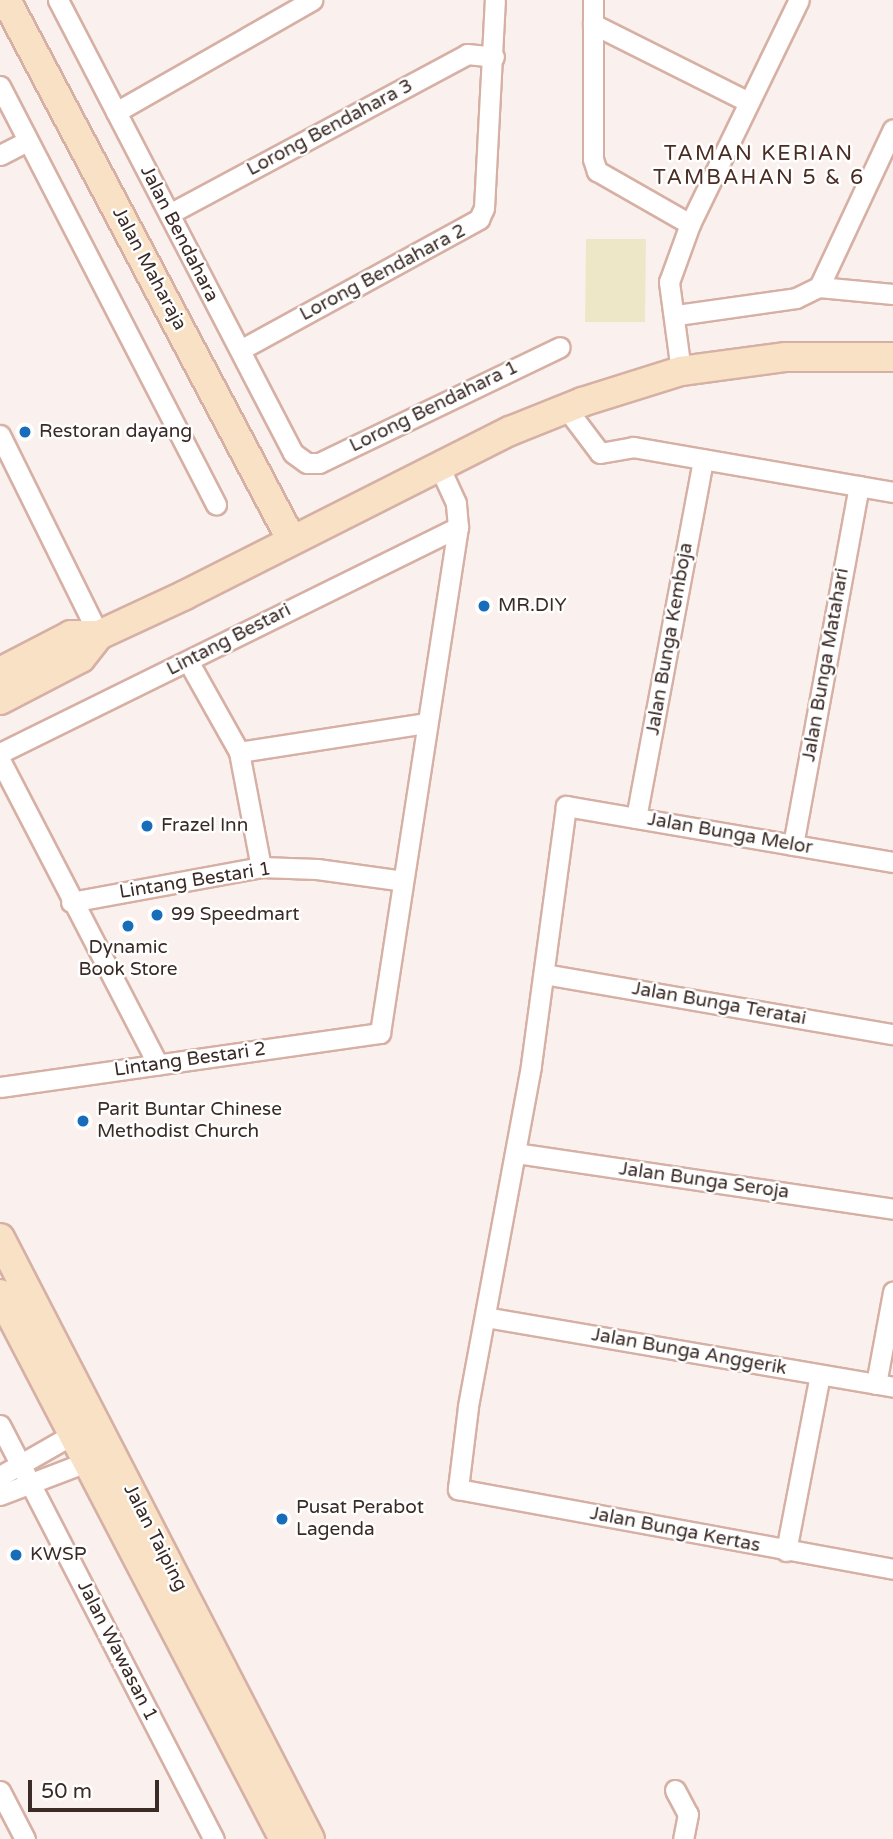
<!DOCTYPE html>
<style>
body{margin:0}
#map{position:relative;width:893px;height:1839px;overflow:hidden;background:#faf1ef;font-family:"Varela Round",sans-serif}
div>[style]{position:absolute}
.green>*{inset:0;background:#eee7c7}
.roads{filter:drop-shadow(2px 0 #d6b0a4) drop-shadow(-2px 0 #d6b0a4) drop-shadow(0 2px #d6b0a4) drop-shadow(0 -2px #d6b0a4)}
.street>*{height:19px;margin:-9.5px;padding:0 9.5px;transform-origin:9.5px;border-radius:9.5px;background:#fff}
.secondary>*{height:28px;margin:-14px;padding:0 14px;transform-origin:14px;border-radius:14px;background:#f8e1c5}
.dots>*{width:19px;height:19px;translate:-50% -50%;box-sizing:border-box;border:4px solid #fff;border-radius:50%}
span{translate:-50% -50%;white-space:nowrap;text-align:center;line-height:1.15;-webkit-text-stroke:5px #fff;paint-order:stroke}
.street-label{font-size:19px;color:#3a2b26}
.poi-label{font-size:19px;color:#3a2b26}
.left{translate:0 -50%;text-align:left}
.neighbourhood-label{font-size:21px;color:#4a2c22;letter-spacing:2px}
.scale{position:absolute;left:28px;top:1780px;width:131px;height:32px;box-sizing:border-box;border:4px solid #3a2b26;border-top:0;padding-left:9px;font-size:21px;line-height:24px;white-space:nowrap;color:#3a2b26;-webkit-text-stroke:5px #fff;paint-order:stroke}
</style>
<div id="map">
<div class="green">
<div style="clip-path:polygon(586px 239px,646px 239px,645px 322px,585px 322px)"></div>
</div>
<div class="roads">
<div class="street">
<div style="left:58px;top:0;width:510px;rotate:62.58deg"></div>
<div style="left:293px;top:453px;width:17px;rotate:36deg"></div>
<div style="left:307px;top:463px;width:12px"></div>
<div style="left:319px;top:463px;width:267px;rotate:-25.7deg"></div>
<div style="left:593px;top:0;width:159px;rotate:90deg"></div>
<div style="left:593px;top:159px;width:13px;rotate:72deg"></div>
<div style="left:597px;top:171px;width:107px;rotate:29.7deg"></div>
<div style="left:593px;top:24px;width:174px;rotate:26.6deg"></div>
<div style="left:0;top:86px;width:471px;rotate:62.7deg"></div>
<div style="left:116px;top:112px;width:226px;rotate:-29.7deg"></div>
<div style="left:0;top:155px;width:30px;rotate:-27deg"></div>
<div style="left:169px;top:214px;width:338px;rotate:-28.2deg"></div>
<div style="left:467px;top:54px;width:27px;rotate:6deg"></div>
<div style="left:819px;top:287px;width:174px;rotate:-64.9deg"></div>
<div style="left:677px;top:315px;width:120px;rotate:-8.1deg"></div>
<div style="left:796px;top:298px;width:25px;rotate:-26deg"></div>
<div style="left:819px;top:287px;width:74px;rotate:5.4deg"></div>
<div style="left:240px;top:350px;width:273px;rotate:-28.7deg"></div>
<div style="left:479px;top:219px;width:12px;rotate:-66deg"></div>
<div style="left:484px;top:208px;width:208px;rotate:-87deg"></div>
<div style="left:681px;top:371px;width:90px;rotate:-97.7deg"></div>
<div style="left:669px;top:282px;width:62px;rotate:-70.1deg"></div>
<div style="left:690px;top:224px;width:249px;rotate:-64.1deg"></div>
<div style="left:566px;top:408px;width:56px;rotate:52.9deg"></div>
<div style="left:600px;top:453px;width:34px;rotate:-10deg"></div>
<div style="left:633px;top:447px;width:264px;rotate:9.8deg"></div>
<div style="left:0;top:435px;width:223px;rotate:63.7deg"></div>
<div style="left:188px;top:661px;width:104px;rotate:60.7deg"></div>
<div style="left:239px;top:752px;width:117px;rotate:79.2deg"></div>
<div style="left:239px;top:752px;width:190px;rotate:-8.8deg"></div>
<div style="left:0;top:753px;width:511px;rotate:-26.26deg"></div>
<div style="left:0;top:760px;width:343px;rotate:62.6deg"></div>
<div style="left:636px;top:818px;width:365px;rotate:-79.4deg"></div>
<div style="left:793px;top:845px;width:365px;rotate:-79.6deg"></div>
<div style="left:893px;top:862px;width:332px;rotate:-170.3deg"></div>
<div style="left:566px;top:806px;width:262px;rotate:97.7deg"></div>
<div style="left:531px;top:1066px;width:347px;rotate:100.5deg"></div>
<div style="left:468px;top:1407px;width:83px;rotate:97deg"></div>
<div style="left:458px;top:1489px;width:442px;rotate:10.4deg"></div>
<div style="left:71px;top:902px;width:193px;rotate:-10.4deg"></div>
<div style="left:261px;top:867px;width:56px;rotate:2deg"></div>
<div style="left:317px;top:869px;width:87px;rotate:7.9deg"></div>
<div style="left:544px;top:974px;width:354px;rotate:9.8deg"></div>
<div style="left:0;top:1087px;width:384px;rotate:-8.1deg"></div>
<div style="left:380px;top:1033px;width:512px;rotate:-81.24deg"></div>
<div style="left:458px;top:527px;width:24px;rotate:-95deg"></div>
<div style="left:456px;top:503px;width:41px;rotate:-114.7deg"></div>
<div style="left:516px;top:1153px;width:381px;rotate:8.4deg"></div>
<div style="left:485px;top:1317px;width:414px;rotate:9.7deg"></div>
<div style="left:876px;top:1384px;width:94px;rotate:-79.5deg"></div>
<div style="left:0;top:1425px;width:466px;rotate:62.7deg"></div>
<div style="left:0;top:1476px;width:95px;rotate:-29.8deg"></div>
<div style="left:0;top:1495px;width:104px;rotate:-20.9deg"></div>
<div style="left:786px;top:1551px;width:179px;rotate:-79.1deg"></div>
<div style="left:675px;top:1790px;width:27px;rotate:62deg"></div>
<div style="left:688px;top:1814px;width:25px;rotate:101deg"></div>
<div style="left:0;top:1791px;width:54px;rotate:62.5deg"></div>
</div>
<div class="secondary">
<div style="left:6px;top:0;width:610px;rotate:62.13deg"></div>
<div style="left:0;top:672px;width:80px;rotate:-27.5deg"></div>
<div style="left:71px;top:635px;width:28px"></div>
<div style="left:99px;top:635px;width:95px;rotate:-24.9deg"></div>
<div style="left:185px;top:595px;width:364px;rotate:-26.8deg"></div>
<div style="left:510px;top:431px;width:78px;rotate:-21.9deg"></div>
<div style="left:582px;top:402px;width:104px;rotate:-17.4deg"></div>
<div style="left:681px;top:371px;width:106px;rotate:-7.6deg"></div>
<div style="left:786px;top:357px;width:107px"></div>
<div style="left:0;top:700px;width:91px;rotate:-27.4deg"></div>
<div style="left:81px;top:658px;width:29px;rotate:-52deg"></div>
<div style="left:0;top:1238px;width:676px;rotate:62.72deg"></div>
<div style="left:0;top:1294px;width:615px;rotate:62.48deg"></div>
</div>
</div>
<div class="dots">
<div style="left:25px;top:432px;background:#176dba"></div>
<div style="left:484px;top:606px;background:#176dba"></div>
<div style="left:147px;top:826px;background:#176dba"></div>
<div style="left:157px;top:915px;background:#176dba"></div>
<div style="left:128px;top:926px;background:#176dba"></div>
<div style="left:83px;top:1121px;background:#176dba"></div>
<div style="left:282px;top:1519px;background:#176dba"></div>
<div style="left:16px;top:1555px;background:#176dba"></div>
</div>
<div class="street-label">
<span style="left:330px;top:128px;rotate:-28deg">Lorong Bendahara 3</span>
<span style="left:179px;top:234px;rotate:63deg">Jalan Bendahara</span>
<span style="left:149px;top:269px;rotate:62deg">Jalan Maharaja</span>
<span style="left:383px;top:273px;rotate:-28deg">Lorong Bendahara 2</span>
<span style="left:434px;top:407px;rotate:-26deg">Lorong Bendahara 1</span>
<span style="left:670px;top:639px;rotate:-80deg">Jalan Bunga Kemboja</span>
<span style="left:229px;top:640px;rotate:-27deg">Lintang Bestari</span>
<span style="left:826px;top:665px;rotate:-80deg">Jalan Bunga Matahari</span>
<span style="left:730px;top:834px;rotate:10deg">Jalan Bunga Melor</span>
<span style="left:195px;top:881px;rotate:-9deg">Lintang Bestari 1</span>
<span style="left:719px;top:1004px;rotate:10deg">Jalan Bunga Teratai</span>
<span style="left:190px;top:1060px;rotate:-8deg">Lintang Bestari 2</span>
<span style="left:704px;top:1181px;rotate:8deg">Jalan Bunga Seroja</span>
<span style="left:689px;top:1352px;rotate:10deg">Jalan Bunga Anggerik</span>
<span style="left:675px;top:1530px;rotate:11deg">Jalan Bunga Kertas</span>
<span style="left:155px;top:1538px;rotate:63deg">Jalan Taiping</span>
<span style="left:117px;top:1651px;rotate:63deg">Jalan Wawasan 1</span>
</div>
<div class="poi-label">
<span class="left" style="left:39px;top:432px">Restoran dayang</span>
<span class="left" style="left:498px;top:606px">MR.DIY</span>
<span class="left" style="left:161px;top:826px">Frazel Inn</span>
<span class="left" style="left:171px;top:915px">99 Speedmart</span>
<span style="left:128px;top:959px">Dynamic<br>Book Store</span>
<span class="left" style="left:97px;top:1121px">Parit Buntar Chinese<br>Methodist Church</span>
<span class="left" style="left:296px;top:1519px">Pusat Perabot<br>Lagenda</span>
<span class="left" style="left:30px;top:1555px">KWSP</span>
</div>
<div class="neighbourhood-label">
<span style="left:759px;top:166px">TAMAN KERIAN<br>TAMBAHAN 5 &amp; 6</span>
</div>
<div class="scale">50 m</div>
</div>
